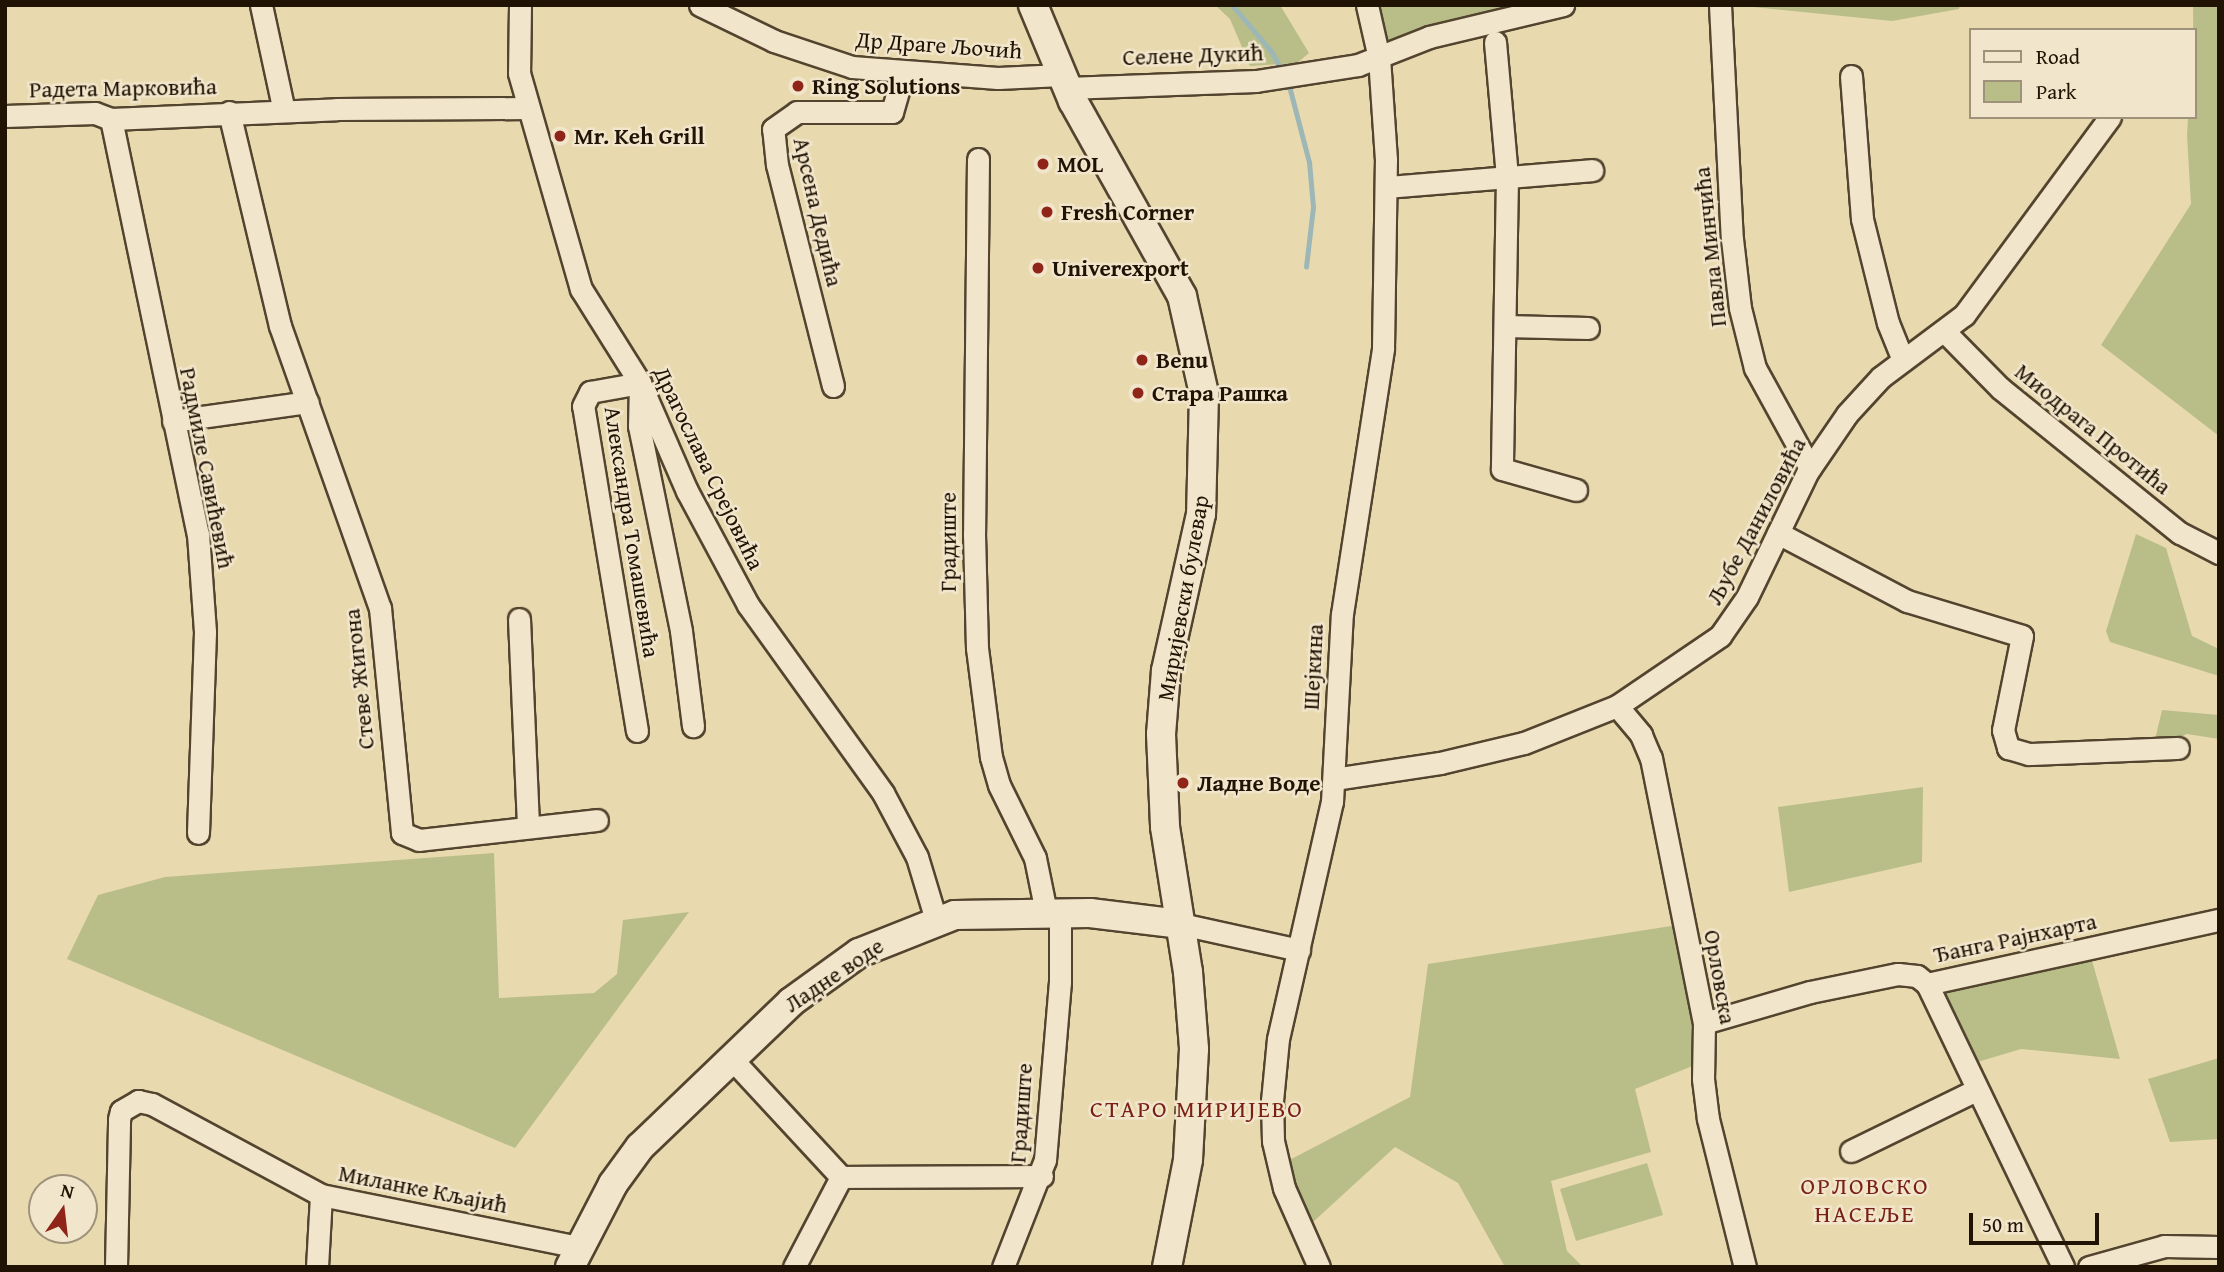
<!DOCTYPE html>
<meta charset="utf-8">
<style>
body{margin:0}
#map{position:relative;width:2224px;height:1272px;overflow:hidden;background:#e9d9af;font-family:"Gentium Book Plus",serif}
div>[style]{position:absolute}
.green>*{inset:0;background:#b9be89}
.stream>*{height:5px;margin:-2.5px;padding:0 2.5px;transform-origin:2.5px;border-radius:2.5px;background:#9db7b7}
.roads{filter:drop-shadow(2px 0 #53442f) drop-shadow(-2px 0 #53442f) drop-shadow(0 2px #53442f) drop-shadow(0 -2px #53442f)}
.street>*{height:21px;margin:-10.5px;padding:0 10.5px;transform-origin:10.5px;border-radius:10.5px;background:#f1e6cb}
.secondary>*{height:28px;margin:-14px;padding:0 14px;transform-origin:14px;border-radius:14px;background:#f1e6cb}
.dots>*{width:19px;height:19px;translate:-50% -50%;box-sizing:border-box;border:4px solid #f1e6cb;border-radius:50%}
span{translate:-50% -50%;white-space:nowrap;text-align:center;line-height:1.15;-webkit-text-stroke:5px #f1e6cb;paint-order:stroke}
.street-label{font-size:23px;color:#211304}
.poi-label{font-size:23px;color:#211304;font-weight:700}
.left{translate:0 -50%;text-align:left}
.neighbourhood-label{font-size:24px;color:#7a1f14;letter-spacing:2px}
.frame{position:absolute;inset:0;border:7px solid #211304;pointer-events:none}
.legend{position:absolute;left:1969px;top:28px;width:228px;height:91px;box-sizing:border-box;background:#f1e6cb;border:2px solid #9e927b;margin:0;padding:9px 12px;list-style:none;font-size:21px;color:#211304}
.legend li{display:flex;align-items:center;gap:14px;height:35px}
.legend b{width:35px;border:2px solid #9e927b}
.north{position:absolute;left:28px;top:1174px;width:70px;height:70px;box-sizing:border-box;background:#f1e6cb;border:2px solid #9e927b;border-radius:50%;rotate:14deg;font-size:19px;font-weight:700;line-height:28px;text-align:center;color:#211304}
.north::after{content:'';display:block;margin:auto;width:24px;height:32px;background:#8f2418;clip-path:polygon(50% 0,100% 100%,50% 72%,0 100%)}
.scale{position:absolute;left:1969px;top:1213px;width:130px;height:32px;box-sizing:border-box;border:4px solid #211304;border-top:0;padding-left:9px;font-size:21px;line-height:24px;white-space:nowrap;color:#211304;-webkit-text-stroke:5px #f1e6cb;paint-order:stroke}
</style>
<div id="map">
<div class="green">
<div style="clip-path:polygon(1215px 5px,1280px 5px,1309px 53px,1297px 63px,1250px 66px,1230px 19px)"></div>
<div style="clip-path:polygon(1367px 5px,1527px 5px,1379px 58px)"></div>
<div style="clip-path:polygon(1734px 5px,1960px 5px,1959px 9px,1892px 21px)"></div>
<div style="clip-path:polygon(2193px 5px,2219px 5px,2219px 436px,2101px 345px,2191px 204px,2187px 135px,2188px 117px,2194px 117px)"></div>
<div style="clip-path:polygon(2136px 534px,2166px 548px,2192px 636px,2219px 649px,2219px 676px,2110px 642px,2106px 631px)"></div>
<div style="clip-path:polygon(2162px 710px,2219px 715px,2219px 739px,2187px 734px,2153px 748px)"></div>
<div style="clip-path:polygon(1923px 787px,1922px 862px,1789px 892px,1778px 807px)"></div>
<div style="clip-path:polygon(494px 853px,499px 998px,594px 993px,617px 974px,623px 920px,689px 912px,515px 1148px,67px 959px,98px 895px,165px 877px)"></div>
<div style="clip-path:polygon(1684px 924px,1705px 1061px,1635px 1089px,1651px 1152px,1551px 1181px,1567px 1251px,1583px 1267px,1505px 1267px,1458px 1183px,1395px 1147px,1301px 1233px,1278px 1166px,1410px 1097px,1428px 964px)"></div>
<div style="clip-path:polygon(2089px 950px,2120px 1059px,2021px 1049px,1964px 1066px,1927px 984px)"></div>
<div style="clip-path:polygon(2219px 1058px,2219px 1139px,2170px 1142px,2148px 1079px)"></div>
<div style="clip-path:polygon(1647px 1163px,1663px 1215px,1576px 1241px,1560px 1189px)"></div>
</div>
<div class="stream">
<div style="left:1232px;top:5px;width:60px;rotate:49.7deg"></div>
<div style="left:1271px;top:51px;width:25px;rotate:61deg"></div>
<div style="left:1288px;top:82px;width:83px;rotate:75.3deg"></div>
<div style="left:1309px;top:162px;width:45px;rotate:84.9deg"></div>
<div style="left:1313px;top:207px;width:60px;rotate:96.7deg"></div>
</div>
<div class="roads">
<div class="street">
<div style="left:261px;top:5px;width:108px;rotate:77.8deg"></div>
<div style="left:520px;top:5px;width:68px;rotate:90.8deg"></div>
<div style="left:519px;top:73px;width:225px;rotate:74deg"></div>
<div style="left:581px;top:289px;width:111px;rotate:57.9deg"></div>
<div style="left:640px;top:383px;width:118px;rotate:66.5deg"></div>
<div style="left:687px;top:491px;width:129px;rotate:61.8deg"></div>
<div style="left:748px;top:605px;width:231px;rotate:54.3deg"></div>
<div style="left:883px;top:793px;width:72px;rotate:62deg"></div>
<div style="left:917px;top:857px;width:66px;rotate:73.2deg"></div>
<div style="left:700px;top:5px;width:82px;rotate:25.9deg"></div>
<div style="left:774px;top:41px;width:82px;rotate:18.4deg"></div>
<div style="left:852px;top:67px;width:146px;rotate:4.3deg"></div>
<div style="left:998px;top:78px;width:63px;rotate:-2.7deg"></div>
<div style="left:1720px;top:5px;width:234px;rotate:87.1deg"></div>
<div style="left:1732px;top:239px;width:69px;rotate:83.4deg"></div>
<div style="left:1740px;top:308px;width:62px;rotate:76deg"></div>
<div style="left:1755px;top:368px;width:114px;rotate:61.2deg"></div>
<div style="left:1495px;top:42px;width:136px;rotate:84.9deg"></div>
<div style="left:1507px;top:177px;width:292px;rotate:91deg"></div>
<div style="left:1502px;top:469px;width:77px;rotate:15.8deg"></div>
<div style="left:1851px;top:76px;width:143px;rotate:85.6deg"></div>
<div style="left:1862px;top:219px;width:107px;rotate:76deg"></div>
<div style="left:1888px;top:323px;width:40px;rotate:68deg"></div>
<div style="left:1067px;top:88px;width:189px;rotate:-2.1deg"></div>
<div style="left:1256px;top:81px;width:103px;rotate:-8.9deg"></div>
<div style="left:1358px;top:65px;width:76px;rotate:-21.5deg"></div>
<div style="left:1429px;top:37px;width:138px;rotate:-13.4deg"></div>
<div style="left:229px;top:112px;width:220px;rotate:76.6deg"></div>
<div style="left:280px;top:326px;width:299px;rotate:70.5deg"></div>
<div style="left:380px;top:608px;width:226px;rotate:84.4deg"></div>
<div style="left:402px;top:833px;width:18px;rotate:22deg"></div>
<div style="left:419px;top:840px;width:179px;rotate:-6.4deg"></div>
<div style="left:5px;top:116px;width:90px;rotate:-1.9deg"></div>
<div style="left:95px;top:113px;width:17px;rotate:21deg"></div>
<div style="left:111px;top:119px;width:226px;rotate:-2.5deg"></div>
<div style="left:337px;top:109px;width:191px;rotate:-0.3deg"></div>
<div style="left:111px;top:119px;width:424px;rotate:78.2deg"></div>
<div style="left:198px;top:534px;width:98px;rotate:85.9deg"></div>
<div style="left:205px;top:632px;width:201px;rotate:92deg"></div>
<div style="left:978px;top:159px;width:375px;rotate:90.6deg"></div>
<div style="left:974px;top:534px;width:114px;rotate:88.5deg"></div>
<div style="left:977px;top:648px;width:110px;rotate:82.7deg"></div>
<div style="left:991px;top:757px;width:29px;rotate:74deg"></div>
<div style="left:999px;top:785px;width:81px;rotate:63.7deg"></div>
<div style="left:1035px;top:858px;width:55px;rotate:78.5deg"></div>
<div style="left:1387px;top:187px;width:206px;rotate:-4.7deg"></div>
<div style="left:1505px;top:326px;width:83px;rotate:1.4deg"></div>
<div style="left:1945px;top:332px;width:78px;rotate:45.5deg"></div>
<div style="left:2000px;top:388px;width:231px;rotate:38.9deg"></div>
<div style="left:2180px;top:533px;width:44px;rotate:27.1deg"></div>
<div style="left:833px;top:386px;width:228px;rotate:-104.2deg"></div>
<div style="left:777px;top:165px;width:36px;rotate:-96deg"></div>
<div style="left:773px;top:129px;width:29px;rotate:-35deg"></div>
<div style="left:797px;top:112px;width:95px"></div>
<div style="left:892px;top:112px;width:40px;rotate:-74deg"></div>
<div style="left:173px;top:421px;width:136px;rotate:-8deg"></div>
<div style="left:1778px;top:533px;width:146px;rotate:27.8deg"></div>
<div style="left:1907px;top:601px;width:120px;rotate:16.9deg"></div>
<div style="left:2022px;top:636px;width:96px;rotate:101.4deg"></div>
<div style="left:2003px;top:730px;width:19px;rotate:74deg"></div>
<div style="left:2008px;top:748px;width:22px;rotate:16deg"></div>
<div style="left:2029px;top:754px;width:149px;rotate:-2.3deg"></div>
<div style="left:519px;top:619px;width:208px;rotate:87.5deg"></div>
<div style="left:1617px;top:706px;width:38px;rotate:50deg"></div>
<div style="left:1641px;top:735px;width:25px;rotate:67deg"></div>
<div style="left:1651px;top:758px;width:270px;rotate:78.7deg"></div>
<div style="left:1704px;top:1023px;width:56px;rotate:91deg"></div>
<div style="left:1703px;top:1079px;width:40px;rotate:82.9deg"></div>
<div style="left:1708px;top:1119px;width:153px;rotate:76deg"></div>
<div style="left:637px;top:731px;width:329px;rotate:-99.4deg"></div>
<div style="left:583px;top:406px;width:16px;rotate:-63deg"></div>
<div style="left:590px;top:392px;width:51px;rotate:-10.2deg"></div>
<div style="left:640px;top:383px;width:43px;rotate:91.3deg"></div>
<div style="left:639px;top:426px;width:209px;rotate:78.4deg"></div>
<div style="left:681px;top:631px;width:96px;rotate:82.8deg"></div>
<div style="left:1334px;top:779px;width:107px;rotate:-8.6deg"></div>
<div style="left:1440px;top:763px;width:86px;rotate:-13.4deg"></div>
<div style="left:1524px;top:743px;width:100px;rotate:-21.7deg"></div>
<div style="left:1617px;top:706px;width:125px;rotate:-34.2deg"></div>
<div style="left:1720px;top:636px;width:47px;rotate:-55.3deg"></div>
<div style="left:1747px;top:597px;width:140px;rotate:-64.2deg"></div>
<div style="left:1808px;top:471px;width:69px;rotate:-55.6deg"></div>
<div style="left:1847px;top:414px;width:50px;rotate:-47.4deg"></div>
<div style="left:1881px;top:377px;width:104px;rotate:-36.8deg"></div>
<div style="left:1964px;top:315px;width:246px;rotate:-53.6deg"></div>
<div style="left:1181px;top:924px;width:121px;rotate:12.4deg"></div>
<div style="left:1927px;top:984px;width:299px;rotate:-12.4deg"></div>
<div style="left:1704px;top:1023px;width:110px;rotate:-16.3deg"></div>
<div style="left:1810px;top:992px;width:90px;rotate:-11.6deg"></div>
<div style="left:1898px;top:974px;width:19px;rotate:6deg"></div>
<div style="left:1917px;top:976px;width:13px;rotate:39deg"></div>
<div style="left:1927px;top:984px;width:314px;rotate:64.3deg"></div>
<div style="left:730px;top:1057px;width:163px;rotate:47.2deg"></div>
<div style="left:841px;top:1177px;width:201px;rotate:-0.3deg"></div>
<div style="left:1851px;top:1151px;width:139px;rotate:-26deg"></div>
<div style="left:116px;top:1267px;width:148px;rotate:-88.8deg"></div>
<div style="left:119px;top:1119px;width:8px;rotate:-76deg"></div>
<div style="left:121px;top:1111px;width:20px;rotate:-30deg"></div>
<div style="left:138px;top:1101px;width:14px;rotate:12deg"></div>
<div style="left:152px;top:1104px;width:192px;rotate:28.3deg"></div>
<div style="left:321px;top:1195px;width:264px;rotate:11.4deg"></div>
<div style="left:317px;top:1267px;width:72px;rotate:-86.8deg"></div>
<div style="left:794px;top:1267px;width:102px;rotate:-62.4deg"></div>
<div style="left:1003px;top:1267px;width:115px;rotate:-68.6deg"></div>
<div style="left:1045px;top:1160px;width:179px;rotate:-85.2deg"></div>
<div style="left:1060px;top:982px;width:69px;rotate:-90deg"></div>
<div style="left:1319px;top:1267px;width:86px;rotate:-113.9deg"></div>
<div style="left:1284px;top:1188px;width:48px;rotate:-103.2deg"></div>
<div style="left:1273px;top:1141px;width:40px;rotate:-91.4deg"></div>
<div style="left:1272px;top:1101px;width:62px;rotate:-84.5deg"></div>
<div style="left:1278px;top:1039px;width:243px;rotate:-77.2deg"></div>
<div style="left:1332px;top:802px;width:188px;rotate:-87deg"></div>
<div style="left:1342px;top:614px;width:269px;rotate:-81.2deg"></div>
<div style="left:1383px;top:348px;width:188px;rotate:-89.1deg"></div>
<div style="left:1386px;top:160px;width:102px;rotate:-93.9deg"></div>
<div style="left:1379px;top:58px;width:54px;rotate:-102.8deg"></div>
<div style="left:2089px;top:1267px;width:78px;rotate:-15.6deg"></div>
<div style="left:2164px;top:1246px;width:55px;rotate:1deg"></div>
</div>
<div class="secondary">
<div style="left:1033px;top:5px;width:104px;rotate:67.4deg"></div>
<div style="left:1073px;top:101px;width:223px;rotate:60.8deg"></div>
<div style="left:1182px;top:296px;width:100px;rotate:77.3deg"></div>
<div style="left:1204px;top:394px;width:120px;rotate:91.4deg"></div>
<div style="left:1201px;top:514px;width:161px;rotate:102.6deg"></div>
<div style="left:1166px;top:671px;width:63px;rotate:94.5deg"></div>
<div style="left:1161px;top:734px;width:93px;rotate:87.5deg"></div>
<div style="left:1165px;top:827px;width:147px;rotate:81deg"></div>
<div style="left:1188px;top:972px;width:77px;rotate:85.5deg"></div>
<div style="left:1194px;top:1049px;width:111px;rotate:93.1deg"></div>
<div style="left:1188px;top:1160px;width:109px;rotate:101.1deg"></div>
<div style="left:570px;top:1267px;width:93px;rotate:-62.6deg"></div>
<div style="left:613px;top:1184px;width:46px;rotate:-53.9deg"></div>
<div style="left:640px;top:1147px;width:209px;rotate:-43.8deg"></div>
<div style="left:791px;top:1002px;width:84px;rotate:-35.8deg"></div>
<div style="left:859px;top:953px;width:103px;rotate:-21.6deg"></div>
<div style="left:955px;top:915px;width:135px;rotate:-0.8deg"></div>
<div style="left:1090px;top:913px;width:92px;rotate:6.9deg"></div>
</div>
</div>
<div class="dots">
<div style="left:798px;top:86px;background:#8f2418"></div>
<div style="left:560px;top:136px;background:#8f2418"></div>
<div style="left:1043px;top:164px;background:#8f2418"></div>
<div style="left:1047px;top:212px;background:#8f2418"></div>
<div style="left:1038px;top:268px;background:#8f2418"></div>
<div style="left:1142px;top:360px;background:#8f2418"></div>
<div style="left:1138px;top:393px;background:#8f2418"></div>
<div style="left:1183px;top:783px;background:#8f2418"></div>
</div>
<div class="street-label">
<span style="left:939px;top:45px;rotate:4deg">Др Драге Љочић</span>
<span style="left:1193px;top:55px;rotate:-2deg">Селене Дукић</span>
<span style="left:123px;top:88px;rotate:-1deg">Радета Марковића</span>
<span style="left:818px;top:212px;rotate:77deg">Арсена Дедића</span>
<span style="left:1710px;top:247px;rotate:-96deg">Павла Минчића</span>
<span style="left:2093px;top:429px;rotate:39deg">Миодрага Протића</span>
<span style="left:207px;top:468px;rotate:79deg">Радмиле Савићевић</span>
<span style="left:709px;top:468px;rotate:64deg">Драгослава Срејовића</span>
<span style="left:1756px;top:521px;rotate:-62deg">Љубе Даниловића</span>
<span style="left:632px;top:532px;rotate:81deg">Александра Томашевића</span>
<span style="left:948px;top:542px;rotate:-90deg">Градиште</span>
<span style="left:1183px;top:598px;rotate:-80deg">Миријевски булевар</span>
<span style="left:1313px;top:667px;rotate:-87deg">Шејкина</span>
<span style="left:359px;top:679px;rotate:-96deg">Стеве Жигона</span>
<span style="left:2015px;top:938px;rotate:-12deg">Ђанга Рајнхарта</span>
<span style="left:834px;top:975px;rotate:-34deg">Ладне воде</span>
<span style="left:1720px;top:977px;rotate:80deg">Орловска</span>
<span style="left:1021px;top:1113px;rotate:-86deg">Градиште</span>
<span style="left:423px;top:1189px;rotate:11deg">Миланке Кљајић</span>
</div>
<div class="poi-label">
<span class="left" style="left:812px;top:86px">Ring Solutions</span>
<span class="left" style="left:574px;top:136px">Mr. Keh Grill</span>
<span class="left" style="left:1057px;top:164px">MOL</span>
<span class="left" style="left:1061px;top:212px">Fresh Corner</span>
<span class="left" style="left:1052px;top:268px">Univerexport</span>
<span class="left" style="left:1156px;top:360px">Benu</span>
<span class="left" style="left:1152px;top:393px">Стара Рашка</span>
<span class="left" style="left:1197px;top:783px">Ладне Воде</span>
</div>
<div class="neighbourhood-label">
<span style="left:1197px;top:1109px">СТАРО МИРИЈЕВО</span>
<span style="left:1865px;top:1200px">ОРЛОВСКО<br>НАСЕЉЕ</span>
</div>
<div class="frame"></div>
<ul class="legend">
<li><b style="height:9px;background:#f1e6cb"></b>Road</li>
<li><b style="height:19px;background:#b9be89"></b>Park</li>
</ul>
<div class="north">N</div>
<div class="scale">50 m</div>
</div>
